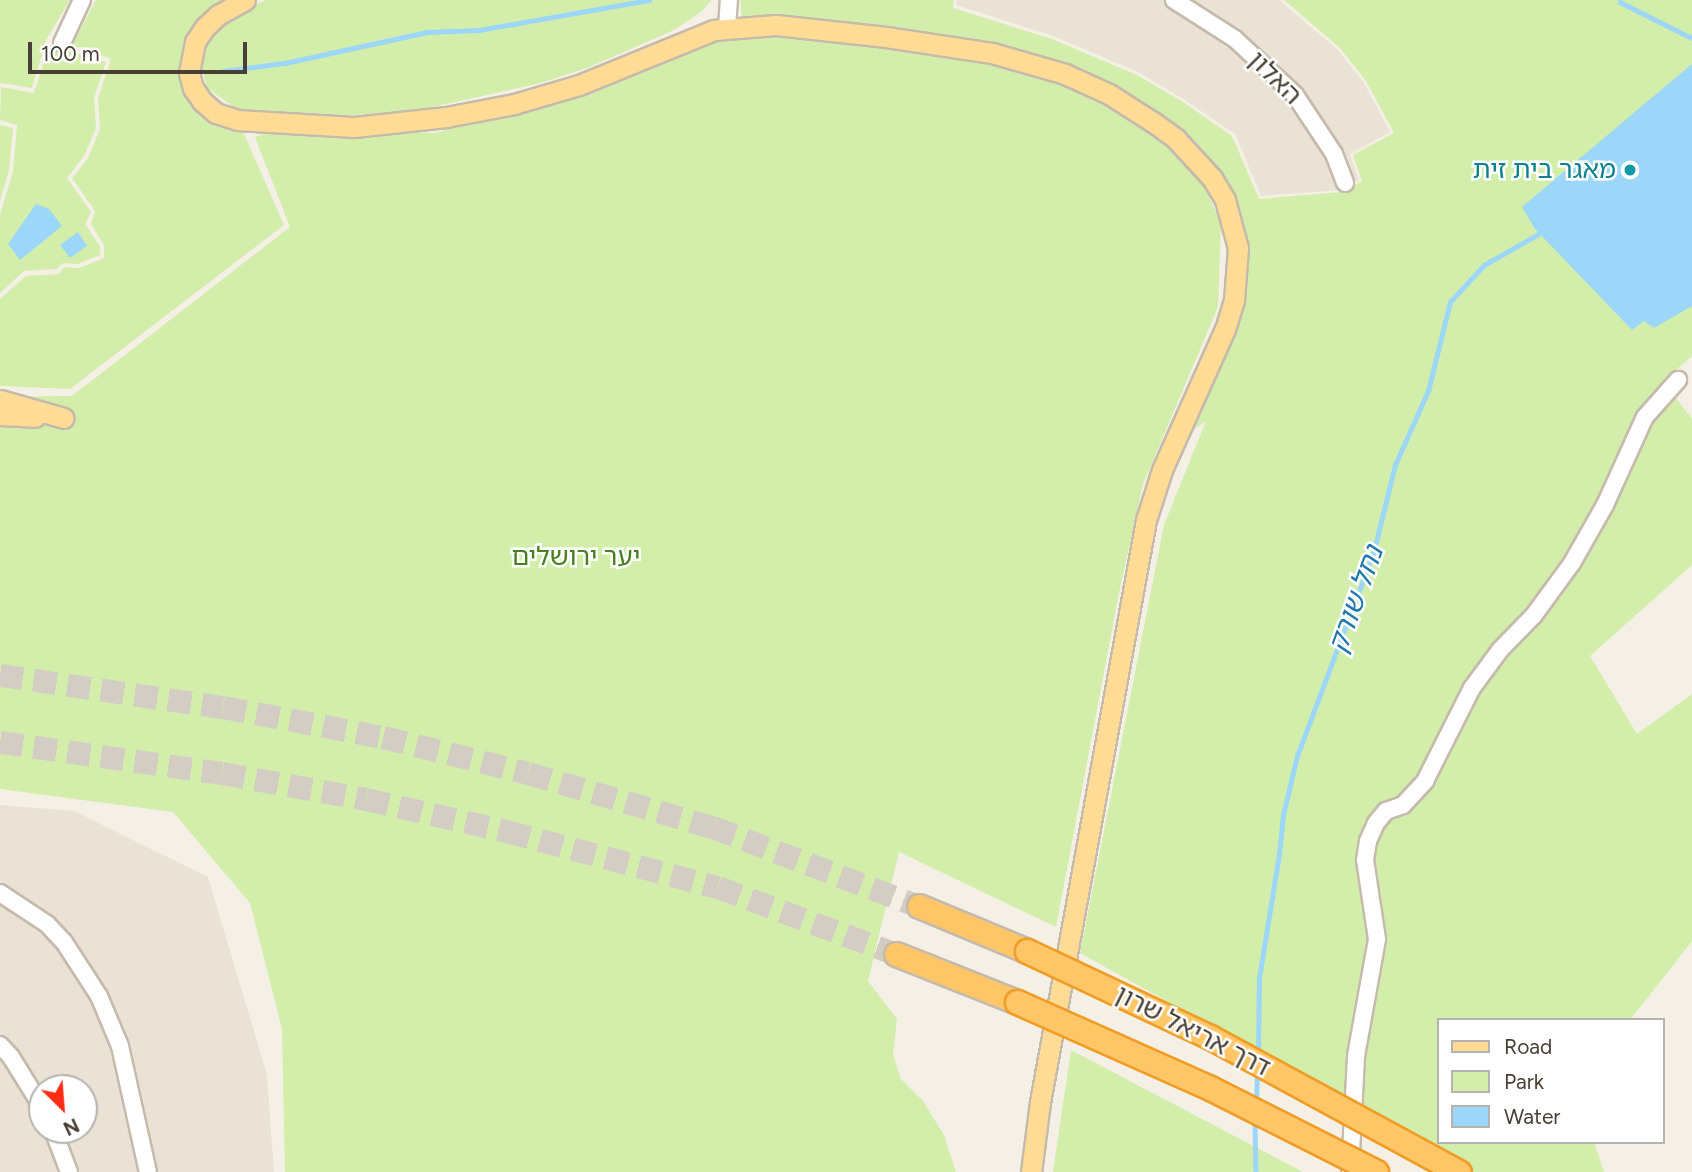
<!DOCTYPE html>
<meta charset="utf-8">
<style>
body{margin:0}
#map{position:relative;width:1692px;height:1172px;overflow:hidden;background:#f5f0e6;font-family:Figtree,"Noto Sans Hebrew",sans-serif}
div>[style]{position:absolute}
.residential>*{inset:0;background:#eae2d4}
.green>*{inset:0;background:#d2eeaa}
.water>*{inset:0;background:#9cd6f8}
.stream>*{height:4.5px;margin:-2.25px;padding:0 2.25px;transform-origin:2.25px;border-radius:2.25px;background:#9cd6f8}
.highway-tunnel>*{height:23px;margin-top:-11.5px;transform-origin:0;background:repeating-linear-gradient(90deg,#d3cdc3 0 23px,transparent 0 34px)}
.roads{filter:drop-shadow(2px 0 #c5baab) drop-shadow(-2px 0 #c5baab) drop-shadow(0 2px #c5baab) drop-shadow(0 -2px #c5baab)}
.minor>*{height:16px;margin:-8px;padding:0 8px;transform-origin:8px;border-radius:8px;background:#fff}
.major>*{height:19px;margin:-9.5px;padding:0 9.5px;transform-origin:9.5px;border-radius:9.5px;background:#ffdc95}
.highway>*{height:23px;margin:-11.5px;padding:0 11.5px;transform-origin:11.5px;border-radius:11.5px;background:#ffc667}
.bridges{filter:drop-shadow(2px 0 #ef9d27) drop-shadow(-2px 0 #ef9d27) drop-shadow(0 2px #ef9d27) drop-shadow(0 -2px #ef9d27)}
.highway-bridge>*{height:23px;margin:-11.5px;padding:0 11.5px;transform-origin:11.5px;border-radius:11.5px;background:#ffc667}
.dots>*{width:19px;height:19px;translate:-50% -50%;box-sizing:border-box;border:4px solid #fff;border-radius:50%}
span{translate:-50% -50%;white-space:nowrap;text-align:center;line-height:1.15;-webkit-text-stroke:5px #fff;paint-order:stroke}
.street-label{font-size:26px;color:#494035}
.culture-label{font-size:26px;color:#0d838f}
.right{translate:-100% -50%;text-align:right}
.park-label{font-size:26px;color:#498121}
.water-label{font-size:28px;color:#1f78af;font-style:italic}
.legend{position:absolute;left:1437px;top:1018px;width:228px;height:126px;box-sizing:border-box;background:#fff;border:2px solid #b6b3ae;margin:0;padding:9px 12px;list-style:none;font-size:21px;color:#494035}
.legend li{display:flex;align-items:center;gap:14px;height:35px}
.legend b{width:35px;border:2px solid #b6b3ae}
.north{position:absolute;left:28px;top:1074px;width:70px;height:70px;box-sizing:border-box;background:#fff;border:2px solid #b6b3ae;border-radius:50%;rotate:155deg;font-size:19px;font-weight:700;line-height:28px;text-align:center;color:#494035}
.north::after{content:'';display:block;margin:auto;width:24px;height:32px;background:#ff2d13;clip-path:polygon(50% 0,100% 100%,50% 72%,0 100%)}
.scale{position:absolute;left:28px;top:42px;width:219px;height:32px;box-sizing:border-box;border:4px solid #494035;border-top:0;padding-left:9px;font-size:21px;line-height:24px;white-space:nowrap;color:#494035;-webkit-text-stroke:5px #fff;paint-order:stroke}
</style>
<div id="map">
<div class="residential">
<div style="clip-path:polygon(957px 0,1279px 0,1338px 50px,1364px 83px,1390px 132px,1350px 154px,1359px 180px,1341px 190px,1261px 196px,1235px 134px,1185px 100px,1138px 72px,1053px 36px,956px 5px)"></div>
<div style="clip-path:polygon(evenodd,0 805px,74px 811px,208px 877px,267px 1075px,274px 1172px,0 1172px,0 805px,42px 1088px,84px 1088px,84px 1130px,42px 1130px,42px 1088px)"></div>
</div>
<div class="green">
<div style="clip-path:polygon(0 0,70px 0,46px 40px,32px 88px,0 83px)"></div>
<div style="clip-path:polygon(96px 0,230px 0,191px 29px,183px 55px,208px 114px,244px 134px,284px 225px,70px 389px,0 386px,0 299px,26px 276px,59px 274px,64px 267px,79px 268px,104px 258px,104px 245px,91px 224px,95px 211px,72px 178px,88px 158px,100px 129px,98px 98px,111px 59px,72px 45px)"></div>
<div style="clip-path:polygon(266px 0,712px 0,701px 12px,672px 31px,587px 68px,537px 84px,423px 109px,356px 115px,261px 114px,234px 107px,207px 88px,200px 61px,205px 41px,242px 11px)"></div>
<div style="clip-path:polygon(740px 0,954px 0,953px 8px,1052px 39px,1137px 75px,1183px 102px,1232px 136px,1259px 199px,1341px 192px,1362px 181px,1353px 155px,1394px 133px,1366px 81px,1340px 48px,1284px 0,1692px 0,1692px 356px,1663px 381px,1692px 419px,1692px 565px,1590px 656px,1637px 734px,1692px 694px,1692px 941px,1630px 1020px,1438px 1020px,1438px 1142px,1594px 1142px,1604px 1172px,1474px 1172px,1080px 953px,1164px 525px,1206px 421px,1182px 437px,1243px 294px,1247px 239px,1236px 199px,1218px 172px,1122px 93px,1064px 62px,1015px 50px,742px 18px)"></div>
<div style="clip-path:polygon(756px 35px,823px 36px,986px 62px,1074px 86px,1175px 149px,1204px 185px,1221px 224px,1218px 307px,1143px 484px,1119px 593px,1056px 927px,899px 852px,868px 981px,897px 1019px,893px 1055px,901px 1079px,923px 1101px,944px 1135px,956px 1172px,285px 1172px,282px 1029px,250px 903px,173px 812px,0 789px,0 397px,72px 396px,290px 227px,255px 137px,285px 128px,434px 133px,595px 90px,711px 38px)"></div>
<div style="clip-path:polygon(49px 45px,106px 62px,94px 98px,96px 128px,84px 156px,67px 178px,91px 212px,85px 224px,100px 246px,100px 255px,78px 264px,63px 263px,57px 269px,24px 271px,0 293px,0 215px,13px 171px,17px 125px,0 120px,1px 87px,34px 93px)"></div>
<div style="clip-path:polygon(0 125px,13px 128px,9px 170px,0 201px)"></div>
<div style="clip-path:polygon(1071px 1050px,1303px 1172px,1053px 1172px)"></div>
</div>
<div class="water">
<div style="clip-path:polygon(1692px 64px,1692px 306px,1654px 328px,1644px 321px,1632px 330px,1535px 229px,1522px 207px)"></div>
<div style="clip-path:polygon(36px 204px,49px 209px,62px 226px,20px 260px,8px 244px)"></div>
<div style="clip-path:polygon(78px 232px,87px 246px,70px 258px,60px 245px)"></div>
</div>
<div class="stream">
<div style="left:1620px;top:2px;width:80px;rotate:26.6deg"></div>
<div style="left:223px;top:71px;width:63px;rotate:-7.4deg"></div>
<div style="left:285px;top:63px;width:145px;rotate:-12.3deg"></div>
<div style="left:427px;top:32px;width:52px;rotate:-2.2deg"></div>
<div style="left:479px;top:30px;width:173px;rotate:-10deg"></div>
<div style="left:1258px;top:1056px;width:78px;rotate:-89.3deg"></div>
<div style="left:1259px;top:978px;width:125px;rotate:-80.8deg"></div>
<div style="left:1279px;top:855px;width:40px;rotate:-84.3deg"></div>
<div style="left:1283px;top:815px;width:61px;rotate:-76.7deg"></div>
<div style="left:1297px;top:756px;width:216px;rotate:-69.4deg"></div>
<div style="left:1373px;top:554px;width:92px;rotate:-76.1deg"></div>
<div style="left:1395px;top:465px;width:81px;rotate:-66deg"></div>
<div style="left:1428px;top:391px;width:92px;rotate:-76.1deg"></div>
<div style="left:1450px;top:302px;width:50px;rotate:-47.4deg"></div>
<div style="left:1484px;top:265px;width:67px;rotate:-29.6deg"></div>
<div style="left:1256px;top:1101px;width:29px;rotate:-88deg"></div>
<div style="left:1255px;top:1121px;width:51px;rotate:88.9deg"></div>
</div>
<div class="highway-tunnel">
<div style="left:0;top:675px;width:225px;rotate:8.2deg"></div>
<div style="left:223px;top:707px;width:163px;rotate:10.6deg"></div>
<div style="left:383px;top:737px;width:149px;rotate:13.9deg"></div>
<div style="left:528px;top:773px;width:193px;rotate:16.3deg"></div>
<div style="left:713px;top:827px;width:221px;rotate:21deg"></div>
<div style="left:0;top:742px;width:224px;rotate:7.9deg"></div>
<div style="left:222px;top:773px;width:146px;rotate:10.2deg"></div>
<div style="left:366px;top:799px;width:145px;rotate:12.8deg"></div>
<div style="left:507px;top:831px;width:218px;rotate:14.9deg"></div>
<div style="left:718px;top:887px;width:190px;rotate:20.6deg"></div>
</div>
<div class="roads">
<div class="minor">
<div style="left:1174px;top:0;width:72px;rotate:32.6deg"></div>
<div style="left:1235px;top:39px;width:82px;rotate:43deg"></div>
<div style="left:1295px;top:95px;width:71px;rotate:56.5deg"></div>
<div style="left:1334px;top:154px;width:31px;rotate:69deg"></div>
<div style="left:727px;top:27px;width:27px;rotate:-86deg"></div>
<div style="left:62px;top:43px;width:47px;rotate:-65.1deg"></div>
<div style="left:0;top:893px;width:56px;rotate:33.4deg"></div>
<div style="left:47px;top:924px;width:25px;rotate:47deg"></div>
<div style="left:64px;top:942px;width:64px;rotate:57.1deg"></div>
<div style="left:99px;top:996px;width:54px;rotate:67.2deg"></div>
<div style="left:120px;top:1046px;width:129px;rotate:77.5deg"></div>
<div style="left:0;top:1045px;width:16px;rotate:47deg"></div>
<div style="left:11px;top:1057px;width:59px;rotate:58.2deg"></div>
<div style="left:53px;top:1130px;width:45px;rotate:69.1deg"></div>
<div style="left:1350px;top:1172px;width:116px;rotate:-87deg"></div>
<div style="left:1356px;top:1056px;width:119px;rotate:-79.8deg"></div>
<div style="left:1377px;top:939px;width:80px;rotate:-98.6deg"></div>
<div style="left:1365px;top:860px;width:19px;rotate:-81deg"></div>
<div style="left:1368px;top:841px;width:20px;rotate:-66deg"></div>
<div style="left:1376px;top:823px;width:16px;rotate:-50deg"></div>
<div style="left:1386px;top:811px;width:18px;rotate:-19deg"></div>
<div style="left:1403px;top:805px;width:33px;rotate:-47deg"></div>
<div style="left:1425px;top:781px;width:104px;rotate:-63.2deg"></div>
<div style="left:1472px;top:688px;width:47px;rotate:-53.6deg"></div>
<div style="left:1500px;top:650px;width:49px;rotate:-45.8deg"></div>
<div style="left:1534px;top:615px;width:64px;rotate:-53.8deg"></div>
<div style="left:1572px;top:563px;width:67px;rotate:-60.4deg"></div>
<div style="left:1605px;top:505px;width:97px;rotate:-65.6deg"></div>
<div style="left:1645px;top:417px;width:50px;rotate:-48.3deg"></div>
</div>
<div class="major">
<div style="left:245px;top:0;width:31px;rotate:151deg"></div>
<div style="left:218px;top:15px;width:18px;rotate:137deg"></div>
<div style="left:205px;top:27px;width:18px;rotate:124deg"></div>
<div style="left:195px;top:42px;width:32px;rotate:101deg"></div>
<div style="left:189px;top:73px;width:16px;rotate:75deg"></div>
<div style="left:193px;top:88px;width:16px;rotate:55deg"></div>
<div style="left:202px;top:101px;width:18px;rotate:41deg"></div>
<div style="left:216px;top:113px;width:22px;rotate:18deg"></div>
<div style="left:237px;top:120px;width:117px;rotate:3.4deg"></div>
<div style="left:354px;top:127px;width:93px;rotate:-6.2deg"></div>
<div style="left:446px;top:117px;width:69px;rotate:-10.8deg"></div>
<div style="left:514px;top:104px;width:68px;rotate:-16.3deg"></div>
<div style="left:579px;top:85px;width:146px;rotate:-22.2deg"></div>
<div style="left:714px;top:30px;width:62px;rotate:-4.6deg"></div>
<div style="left:776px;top:25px;width:111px;rotate:6.2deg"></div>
<div style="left:886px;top:37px;width:107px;rotate:8.6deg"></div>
<div style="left:992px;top:53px;width:76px;rotate:16deg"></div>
<div style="left:1065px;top:74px;width:48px;rotate:24.4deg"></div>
<div style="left:1109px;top:94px;width:52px;rotate:32.5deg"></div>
<div style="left:1153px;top:122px;width:29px;rotate:36deg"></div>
<div style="left:1176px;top:139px;width:53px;rotate:47.3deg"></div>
<div style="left:1212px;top:178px;width:26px;rotate:59deg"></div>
<div style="left:1225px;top:200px;width:50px;rotate:74.8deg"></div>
<div style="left:1238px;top:248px;width:52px;rotate:94.4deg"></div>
<div style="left:1234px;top:300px;width:30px;rotate:107deg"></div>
<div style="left:1225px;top:329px;width:154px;rotate:114.1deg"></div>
<div style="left:1162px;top:470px;width:52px;rotate:107.7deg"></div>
<div style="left:1146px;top:520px;width:592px;rotate:100.32deg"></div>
<div style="left:1040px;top:1102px;width:71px;rotate:97.3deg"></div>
<div style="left:0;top:400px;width:66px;rotate:15.7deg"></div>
<div style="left:0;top:415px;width:35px;rotate:3deg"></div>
</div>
<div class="highway">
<div style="left:919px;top:906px;width:117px;rotate:22.6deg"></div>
<div style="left:896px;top:954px;width:130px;rotate:21.6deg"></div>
</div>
</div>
<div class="bridges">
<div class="highway-bridge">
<div style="left:1027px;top:951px;width:202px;rotate:25.2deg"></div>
<div style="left:1210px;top:1037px;width:283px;rotate:28.5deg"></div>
<div style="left:1017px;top:1002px;width:211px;rotate:24deg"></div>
<div style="left:1210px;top:1088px;width:186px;rotate:26.8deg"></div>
</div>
</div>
<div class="dots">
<div style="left:1630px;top:170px;background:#0f9aa8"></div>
</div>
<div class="street-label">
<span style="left:1275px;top:78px;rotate:45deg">האלון</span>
<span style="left:1193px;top:1031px;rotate:27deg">דרך אריאל שרון</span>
</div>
<div class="culture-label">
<span class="right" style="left:1616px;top:170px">מאגר בית זית</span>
</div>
<div class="park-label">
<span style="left:576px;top:557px">יער ירושלים</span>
</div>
<div class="water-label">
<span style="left:1355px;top:599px;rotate:-70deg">נחל שורק</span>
</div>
<ul class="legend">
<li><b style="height:9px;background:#ffdc95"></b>Road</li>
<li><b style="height:19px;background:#d2eeaa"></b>Park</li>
<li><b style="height:19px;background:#9cd6f8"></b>Water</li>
</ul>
<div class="north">N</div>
<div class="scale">100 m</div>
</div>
